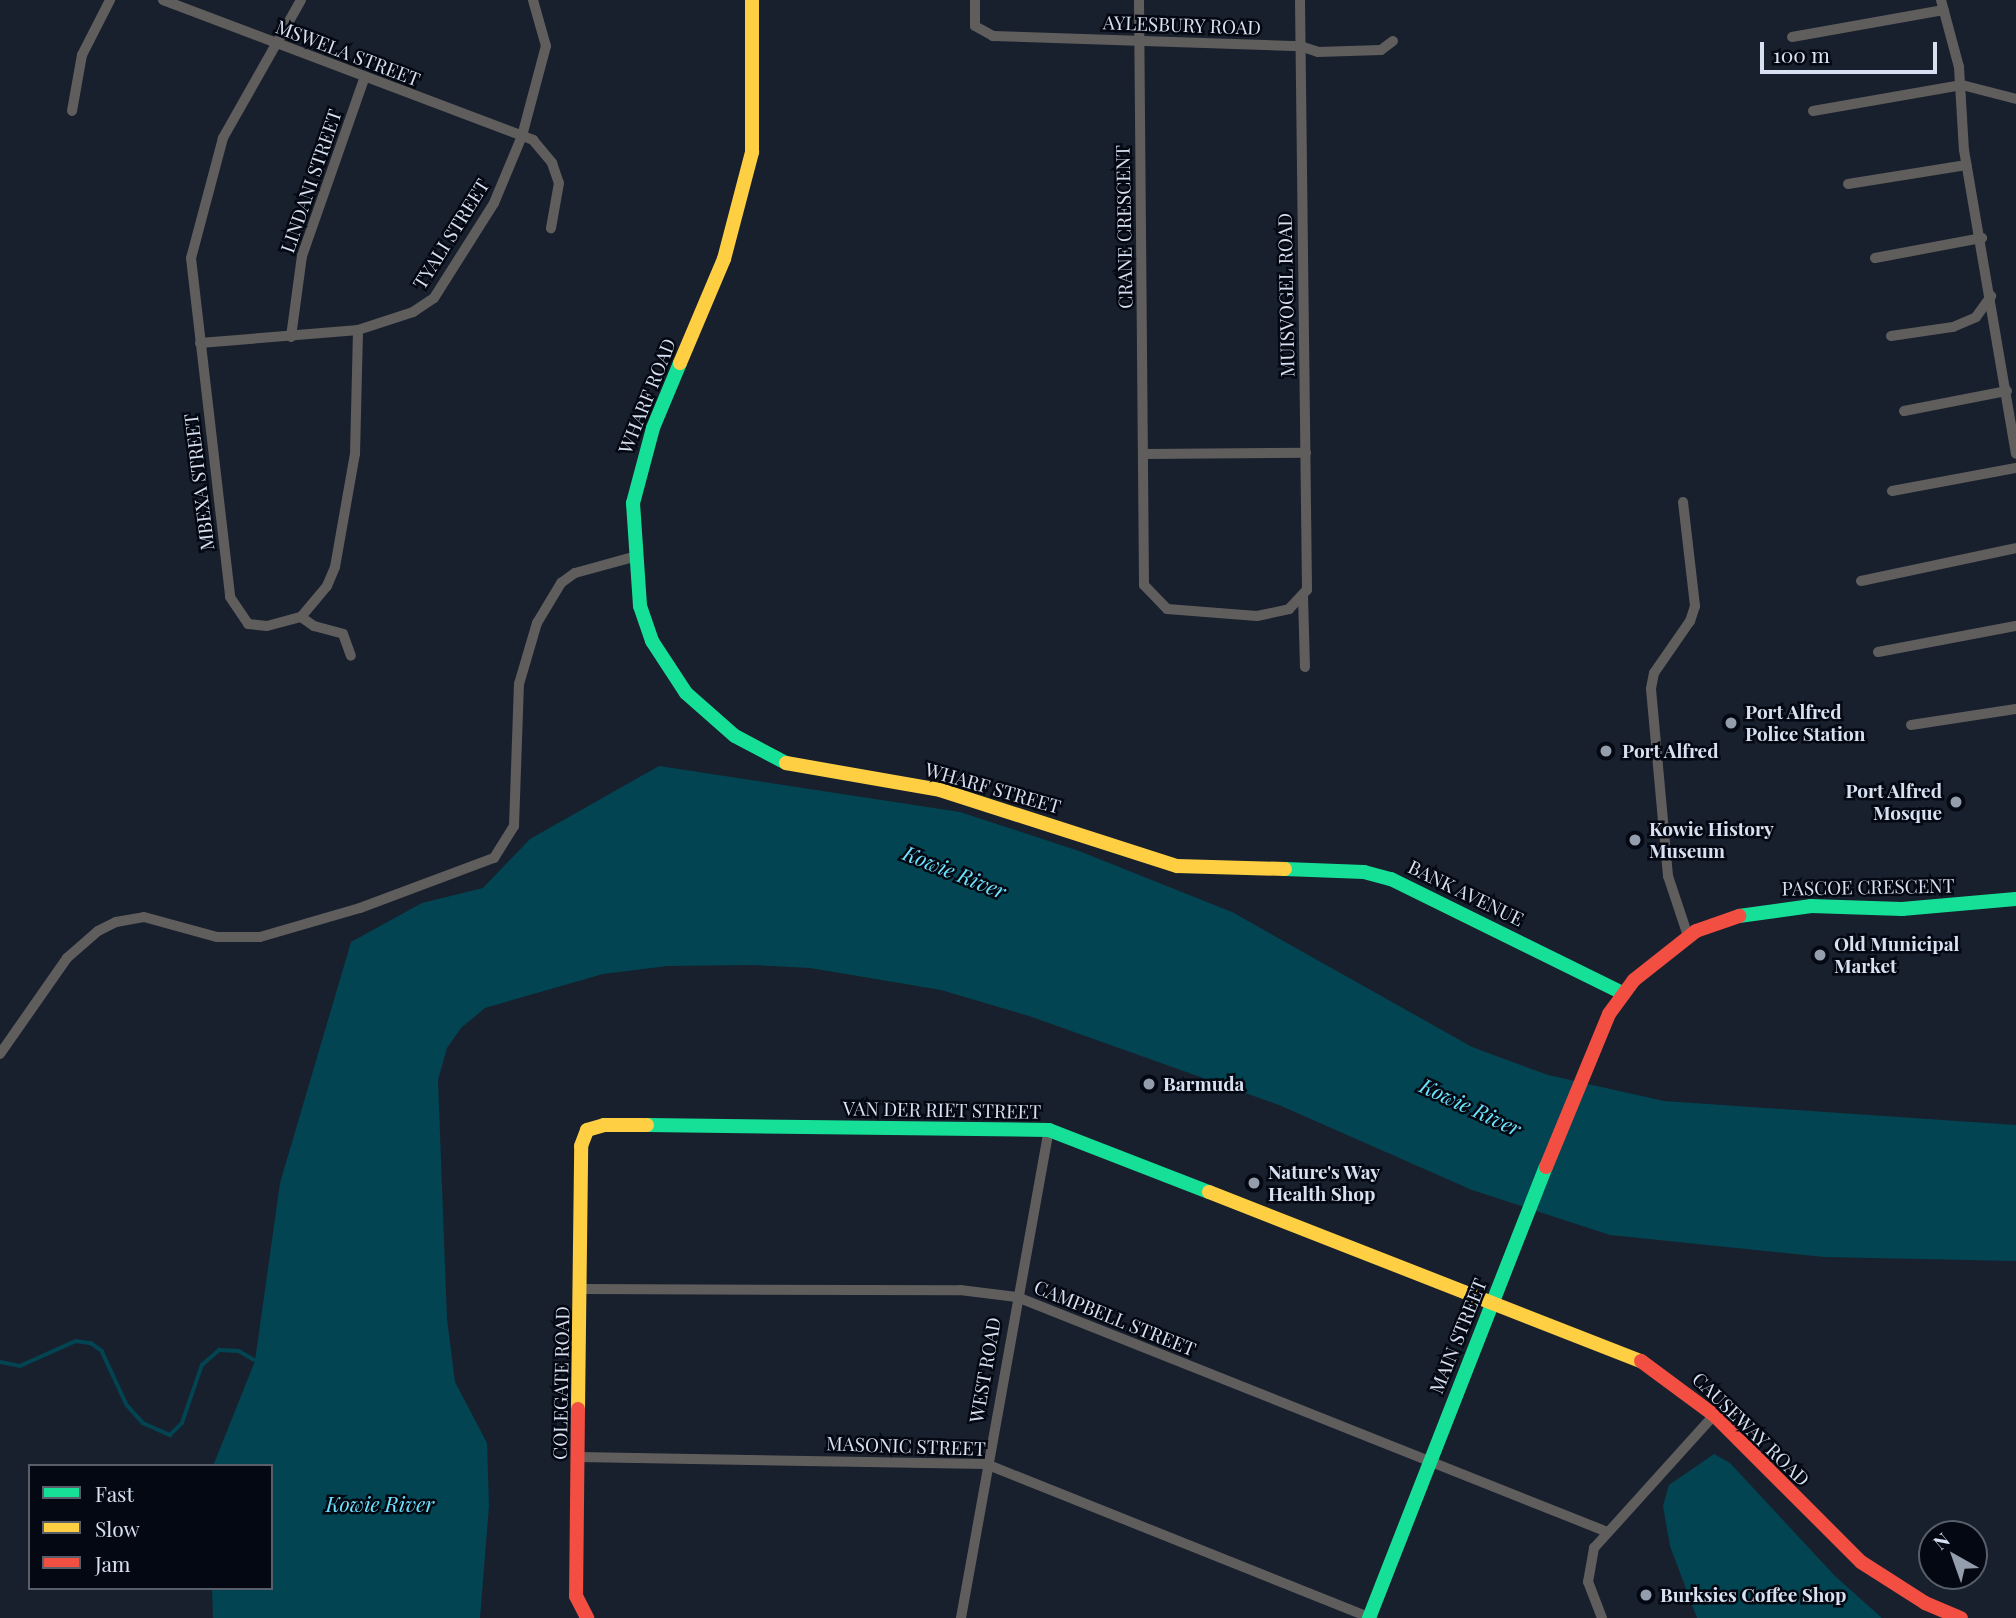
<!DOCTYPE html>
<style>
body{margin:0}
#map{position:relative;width:2016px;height:1618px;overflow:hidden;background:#18202d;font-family:"Playfair Display",serif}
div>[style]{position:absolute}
.water>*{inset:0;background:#024451}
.stream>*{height:3.5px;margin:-1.75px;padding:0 1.75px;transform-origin:1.75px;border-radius:1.75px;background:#024451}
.street>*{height:10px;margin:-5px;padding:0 5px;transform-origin:5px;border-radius:5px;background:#605d5d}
.fast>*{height:14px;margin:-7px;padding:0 7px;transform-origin:7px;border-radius:7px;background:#16e098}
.slow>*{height:14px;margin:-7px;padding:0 7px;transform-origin:7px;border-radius:7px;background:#ffcf43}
.jam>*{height:14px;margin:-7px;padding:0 7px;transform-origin:7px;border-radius:7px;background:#f24e42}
.dots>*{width:19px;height:19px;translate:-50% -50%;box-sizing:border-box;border:4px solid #040812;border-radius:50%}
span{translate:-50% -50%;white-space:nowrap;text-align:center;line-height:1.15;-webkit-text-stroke:5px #040812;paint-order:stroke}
.street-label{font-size:19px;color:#d7e1f1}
.poi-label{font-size:19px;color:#d7e1f1;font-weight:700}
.left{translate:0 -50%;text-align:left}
.right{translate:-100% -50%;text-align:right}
.water-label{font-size:21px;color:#6de4fe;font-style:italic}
.legend{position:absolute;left:28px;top:1464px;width:245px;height:126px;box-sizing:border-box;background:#040812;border:2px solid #585f6b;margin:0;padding:9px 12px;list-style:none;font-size:21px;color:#d7e1f1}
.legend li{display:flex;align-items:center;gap:14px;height:35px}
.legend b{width:35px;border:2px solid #585f6b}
.north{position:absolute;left:1918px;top:1520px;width:70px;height:70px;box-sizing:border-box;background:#040812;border:2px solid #585f6b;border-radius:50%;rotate:320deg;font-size:19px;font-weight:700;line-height:28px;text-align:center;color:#d7e1f1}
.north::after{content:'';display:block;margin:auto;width:24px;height:32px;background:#949dac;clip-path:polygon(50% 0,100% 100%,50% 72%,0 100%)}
.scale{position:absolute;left:1760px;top:42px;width:177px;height:32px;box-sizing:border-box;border:4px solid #d7e1f1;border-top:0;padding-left:9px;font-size:21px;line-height:24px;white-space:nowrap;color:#d7e1f1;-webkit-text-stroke:5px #040812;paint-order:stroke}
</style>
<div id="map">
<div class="water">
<div style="clip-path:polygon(659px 766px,960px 812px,1079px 851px,1232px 912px,1472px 1047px,1548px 1075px,1664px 1101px,2016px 1125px,2016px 1261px,1824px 1257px,1610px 1235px,1472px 1190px,1279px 1105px,1029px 1016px,941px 990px,810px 968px,752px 965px,667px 966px,603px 974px,485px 1008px,461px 1028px,447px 1048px,438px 1080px,447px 1319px,455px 1382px,487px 1443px,489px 1506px,480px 1618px,213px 1618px,212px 1588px,271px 1588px,271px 1466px,213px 1466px,255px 1361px,280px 1183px,351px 942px,422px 903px,483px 888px,530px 839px)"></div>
<div style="clip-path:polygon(1714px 1454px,1730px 1463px,1835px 1576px,1882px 1618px,1697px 1618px,1670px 1546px,1663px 1506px,1669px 1485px)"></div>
</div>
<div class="stream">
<div style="left:0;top:1362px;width:20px;rotate:11deg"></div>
<div style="left:20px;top:1366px;width:61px;rotate:-24.1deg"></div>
<div style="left:76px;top:1341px;width:15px;rotate:8deg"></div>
<div style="left:91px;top:1343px;width:14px;rotate:36deg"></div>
<div style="left:102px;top:1351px;width:60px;rotate:65.2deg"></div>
<div style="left:127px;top:1405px;width:24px;rotate:48deg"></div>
<div style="left:143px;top:1423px;width:30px;rotate:24deg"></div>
<div style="left:170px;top:1435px;width:17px;rotate:-45deg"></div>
<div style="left:182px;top:1423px;width:61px;rotate:-71deg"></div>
<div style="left:202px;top:1365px;width:23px;rotate:-41deg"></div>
<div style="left:219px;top:1350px;width:20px;rotate:3deg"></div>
<div style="left:239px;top:1351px;width:24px;rotate:30deg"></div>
</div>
<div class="street">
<div style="left:163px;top:0;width:396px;rotate:20.7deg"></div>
<div style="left:533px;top:140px;width:30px;rotate:50deg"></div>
<div style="left:552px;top:163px;width:21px;rotate:71deg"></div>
<div style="left:559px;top:183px;width:46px;rotate:100.1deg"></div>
<div style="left:301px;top:0;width:159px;rotate:119.5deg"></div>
<div style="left:223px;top:138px;width:124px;rotate:104.9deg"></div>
<div style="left:191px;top:258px;width:341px;rotate:83.4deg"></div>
<div style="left:230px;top:597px;width:32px;rotate:56deg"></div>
<div style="left:248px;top:624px;width:19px;rotate:6deg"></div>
<div style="left:267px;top:626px;width:35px;rotate:-15deg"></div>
<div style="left:301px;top:617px;width:40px;rotate:-50deg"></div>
<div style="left:327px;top:586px;width:21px;rotate:-67deg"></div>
<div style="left:335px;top:567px;width:115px;rotate:-80deg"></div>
<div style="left:355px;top:454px;width:124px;rotate:-88.6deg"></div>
<div style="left:975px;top:0;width:26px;rotate:90deg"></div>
<div style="left:975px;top:26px;width:21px;rotate:29deg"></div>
<div style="left:993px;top:36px;width:307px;rotate:1.9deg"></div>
<div style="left:1300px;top:46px;width:19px;rotate:18deg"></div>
<div style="left:1318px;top:52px;width:63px;rotate:-1.8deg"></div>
<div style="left:1381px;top:50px;width:15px;rotate:-37deg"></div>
<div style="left:1139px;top:0;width:585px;rotate:89.51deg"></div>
<div style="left:1144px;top:585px;width:33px;rotate:46deg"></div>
<div style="left:1167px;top:609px;width:90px;rotate:4.4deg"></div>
<div style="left:1257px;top:616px;width:33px;rotate:-12deg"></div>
<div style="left:1289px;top:609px;width:26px;rotate:-47deg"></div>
<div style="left:1307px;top:590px;width:590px;rotate:-90.68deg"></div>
<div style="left:1941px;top:0;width:69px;rotate:75deg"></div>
<div style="left:1959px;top:67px;width:83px;rotate:86.6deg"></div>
<div style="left:1964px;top:150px;width:308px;rotate:80.3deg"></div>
<div style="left:1792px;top:37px;width:154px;rotate:-10.1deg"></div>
<div style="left:72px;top:111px;width:57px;rotate:-79.9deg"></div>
<div style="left:82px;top:55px;width:62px;rotate:-63deg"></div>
<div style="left:1813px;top:111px;width:151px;rotate:-9.9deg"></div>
<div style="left:1962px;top:85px;width:56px;rotate:14.5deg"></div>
<div style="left:1848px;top:184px;width:120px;rotate:-9.1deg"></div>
<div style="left:1875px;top:258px;width:109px;rotate:-10.6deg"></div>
<div style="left:1891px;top:336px;width:63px;rotate:-8.3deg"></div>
<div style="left:1953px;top:327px;width:25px;rotate:-23deg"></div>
<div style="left:1976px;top:317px;width:26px;rotate:-54deg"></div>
<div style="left:291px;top:337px;width:82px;rotate:-82.3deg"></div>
<div style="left:302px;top:256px;width:188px;rotate:-70.7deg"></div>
<div style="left:200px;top:343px;width:159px;rotate:-4.7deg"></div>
<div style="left:358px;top:330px;width:58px;rotate:-18.1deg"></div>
<div style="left:413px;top:312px;width:25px;rotate:-34deg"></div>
<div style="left:434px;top:298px;width:112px;rotate:-57.7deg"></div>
<div style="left:494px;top:203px;width:73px;rotate:-67.3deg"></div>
<div style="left:522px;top:136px;width:93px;rotate:-75.1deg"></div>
<div style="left:546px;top:46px;width:48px;rotate:-105.8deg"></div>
<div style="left:1904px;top:411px;width:105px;rotate:-11deg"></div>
<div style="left:1143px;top:454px;width:163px;rotate:-0.4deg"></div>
<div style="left:1892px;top:491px;width:126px;rotate:-10.5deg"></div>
<div style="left:1683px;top:502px;width:105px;rotate:83.4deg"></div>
<div style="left:1695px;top:606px;width:16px;rotate:108deg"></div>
<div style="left:1690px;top:621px;width:63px;rotate:124.7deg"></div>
<div style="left:1654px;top:673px;width:16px;rotate:101deg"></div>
<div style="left:1651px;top:689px;width:188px;rotate:84.8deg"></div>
<div style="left:1668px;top:876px;width:63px;rotate:71.6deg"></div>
<div style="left:1861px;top:581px;width:158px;rotate:-12deg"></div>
<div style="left:1303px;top:596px;width:71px;rotate:88.4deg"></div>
<div style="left:301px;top:617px;width:16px;rotate:35deg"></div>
<div style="left:314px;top:626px;width:30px;rotate:15deg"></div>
<div style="left:343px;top:634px;width:23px;rotate:70deg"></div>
<div style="left:1878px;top:652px;width:140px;rotate:-10.7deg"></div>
<div style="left:1911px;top:725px;width:106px;rotate:-8.7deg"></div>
<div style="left:0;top:1054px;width:117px;rotate:-55.1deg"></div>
<div style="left:67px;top:958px;width:41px;rotate:-41.1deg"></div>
<div style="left:98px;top:931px;width:20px;rotate:-27deg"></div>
<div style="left:116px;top:922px;width:28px;rotate:-10deg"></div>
<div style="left:144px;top:917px;width:76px;rotate:15.3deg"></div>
<div style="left:217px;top:937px;width:43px"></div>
<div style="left:260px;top:937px;width:104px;rotate:-16.2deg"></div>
<div style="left:360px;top:908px;width:143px;rotate:-20.5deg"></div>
<div style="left:494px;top:858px;width:38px;rotate:-58deg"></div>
<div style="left:514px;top:826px;width:142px;rotate:-88deg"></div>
<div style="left:519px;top:684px;width:64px;rotate:-73.6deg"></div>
<div style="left:537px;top:623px;width:47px;rotate:-59deg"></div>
<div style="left:561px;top:583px;width:17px;rotate:-36deg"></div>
<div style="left:575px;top:573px;width:60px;rotate:-15.4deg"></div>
<div style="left:582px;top:1289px;width:378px;rotate:0.2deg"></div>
<div style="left:960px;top:1290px;width:57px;rotate:7deg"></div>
<div style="left:1017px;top:1297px;width:633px;rotate:21.7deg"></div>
<div style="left:578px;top:1457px;width:408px;rotate:1deg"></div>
<div style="left:986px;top:1464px;width:415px;rotate:21.8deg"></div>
<div style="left:961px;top:1618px;width:496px;rotate:-79.8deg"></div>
<div style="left:1602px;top:1618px;width:39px;rotate:-111deg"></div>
<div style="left:1588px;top:1582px;width:35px;rotate:-80deg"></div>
<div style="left:1594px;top:1548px;width:179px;rotate:-47.9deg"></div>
</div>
<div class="fast">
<div style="left:680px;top:363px;width:70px;rotate:112.6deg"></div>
<div style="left:653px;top:428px;width:78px;rotate:104.9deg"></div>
<div style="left:633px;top:503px;width:103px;rotate:86.1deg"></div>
<div style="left:640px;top:606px;width:37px;rotate:71deg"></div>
<div style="left:652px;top:641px;width:62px;rotate:56.8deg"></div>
<div style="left:686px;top:693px;width:65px;rotate:41.3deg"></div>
<div style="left:735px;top:736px;width:58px;rotate:27.9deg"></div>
<div style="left:1285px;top:869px;width:79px;rotate:2.2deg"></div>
<div style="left:1364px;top:872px;width:28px;rotate:15deg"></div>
<div style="left:1391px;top:879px;width:258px;rotate:26.2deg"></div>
<div style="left:1739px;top:916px;width:73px;rotate:-7.9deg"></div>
<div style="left:1811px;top:906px;width:91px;rotate:1.9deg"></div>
<div style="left:1902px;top:909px;width:114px;rotate:-5deg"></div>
<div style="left:647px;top:1125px;width:402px;rotate:0.7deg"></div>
<div style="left:1049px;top:1130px;width:172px;rotate:21.2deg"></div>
<div style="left:1369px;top:1618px;width:484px;rotate:-68.6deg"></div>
</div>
<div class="slow">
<div style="left:680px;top:363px;width:113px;rotate:-67.1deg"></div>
<div style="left:724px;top:259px;width:111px;rotate:-75.3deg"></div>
<div style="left:752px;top:152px;width:152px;rotate:-90deg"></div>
<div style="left:786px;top:763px;width:156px;rotate:9.9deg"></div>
<div style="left:940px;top:790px;width:249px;rotate:17.8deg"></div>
<div style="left:1177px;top:866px;width:108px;rotate:1.6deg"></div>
<div style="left:1209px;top:1192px;width:464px;rotate:21.4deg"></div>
<div style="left:578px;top:1409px;width:263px;rotate:-89.3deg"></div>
<div style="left:581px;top:1146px;width:17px;rotate:-69deg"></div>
<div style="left:587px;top:1130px;width:18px;rotate:-16deg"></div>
<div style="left:604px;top:1125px;width:43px"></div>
</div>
<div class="jam">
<div style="left:1546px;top:1167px;width:165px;rotate:-67.6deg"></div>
<div style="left:1609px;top:1014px;width:42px;rotate:-53.7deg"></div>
<div style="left:1634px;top:980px;width:79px;rotate:-38.3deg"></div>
<div style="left:1696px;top:931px;width:46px;rotate:-19.2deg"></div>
<div style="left:1641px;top:1361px;width:91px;rotate:36.5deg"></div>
<div style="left:1714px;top:1415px;width:208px;rotate:45deg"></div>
<div style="left:1861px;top:1562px;width:76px;rotate:32.6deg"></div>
<div style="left:1925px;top:1603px;width:39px;rotate:23deg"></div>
<div style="left:578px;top:1409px;width:187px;rotate:90.6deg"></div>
<div style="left:576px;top:1596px;width:25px;rotate:63deg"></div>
</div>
<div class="dots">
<div style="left:1731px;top:723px;background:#949dac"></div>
<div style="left:1606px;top:751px;background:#949dac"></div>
<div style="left:1956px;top:802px;background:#949dac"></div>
<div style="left:1635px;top:840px;background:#949dac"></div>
<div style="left:1820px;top:955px;background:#949dac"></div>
<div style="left:1149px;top:1084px;background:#949dac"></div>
<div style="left:1254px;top:1183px;background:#949dac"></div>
<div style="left:1646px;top:1595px;background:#949dac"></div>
</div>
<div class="street-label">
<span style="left:1182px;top:25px;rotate:2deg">AYLESBURY ROAD</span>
<span style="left:348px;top:53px;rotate:21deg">MSWELA STREET</span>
<span style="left:311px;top:181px;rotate:-71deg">LINDANI STREET</span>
<span style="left:1124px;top:227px;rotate:-91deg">CRANE CRESCENT</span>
<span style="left:451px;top:234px;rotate:-58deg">TYALI STREET</span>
<span style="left:1286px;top:295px;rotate:-91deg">MUISVOGEL ROAD</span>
<span style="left:647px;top:396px;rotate:-68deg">WHARF ROAD</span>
<span style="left:199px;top:482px;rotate:-97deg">MBEXA STREET</span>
<span style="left:993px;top:788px;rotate:16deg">WHARF STREET</span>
<span style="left:1868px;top:887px;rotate:-1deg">PASCOE CRESCENT</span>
<span style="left:1466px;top:893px;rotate:26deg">BANK AVENUE</span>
<span style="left:942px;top:1110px;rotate:1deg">VAN DER RIET STREET</span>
<span style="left:1115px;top:1318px;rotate:22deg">CAMPBELL STREET</span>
<span style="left:1458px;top:1336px;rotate:-68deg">MAIN STREET</span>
<span style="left:985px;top:1370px;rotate:-80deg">WEST ROAD</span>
<span style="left:561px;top:1383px;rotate:-89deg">COLEGATE ROAD</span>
<span style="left:1751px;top:1429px;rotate:44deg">CAUSEWAY ROAD</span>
<span style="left:906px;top:1446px;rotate:2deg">MASONIC STREET</span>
</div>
<div class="poi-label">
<span class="left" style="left:1745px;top:723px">Port Alfred<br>Police Station</span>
<span class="left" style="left:1622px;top:751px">Port Alfred</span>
<span class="right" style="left:1942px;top:802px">Port Alfred<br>Mosque</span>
<span class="left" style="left:1649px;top:840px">Kowie History<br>Museum</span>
<span class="left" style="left:1834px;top:955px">Old Municipal<br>Market</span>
<span class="left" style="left:1163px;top:1084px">Barmuda</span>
<span class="left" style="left:1268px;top:1183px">Nature's Way<br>Health Shop</span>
<span class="left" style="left:1660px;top:1595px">Burksies Coffee Shop</span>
</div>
<div class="water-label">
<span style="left:955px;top:871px;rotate:22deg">Kowie River</span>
<span style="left:1471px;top:1106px;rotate:25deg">Kowie River</span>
<span style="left:380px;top:1503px">Kowie River</span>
</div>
<ul class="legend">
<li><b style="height:9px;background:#16e098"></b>Fast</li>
<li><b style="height:9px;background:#ffcf43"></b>Slow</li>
<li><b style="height:9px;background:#f24e42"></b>Jam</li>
</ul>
<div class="north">N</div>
<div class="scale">100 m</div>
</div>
